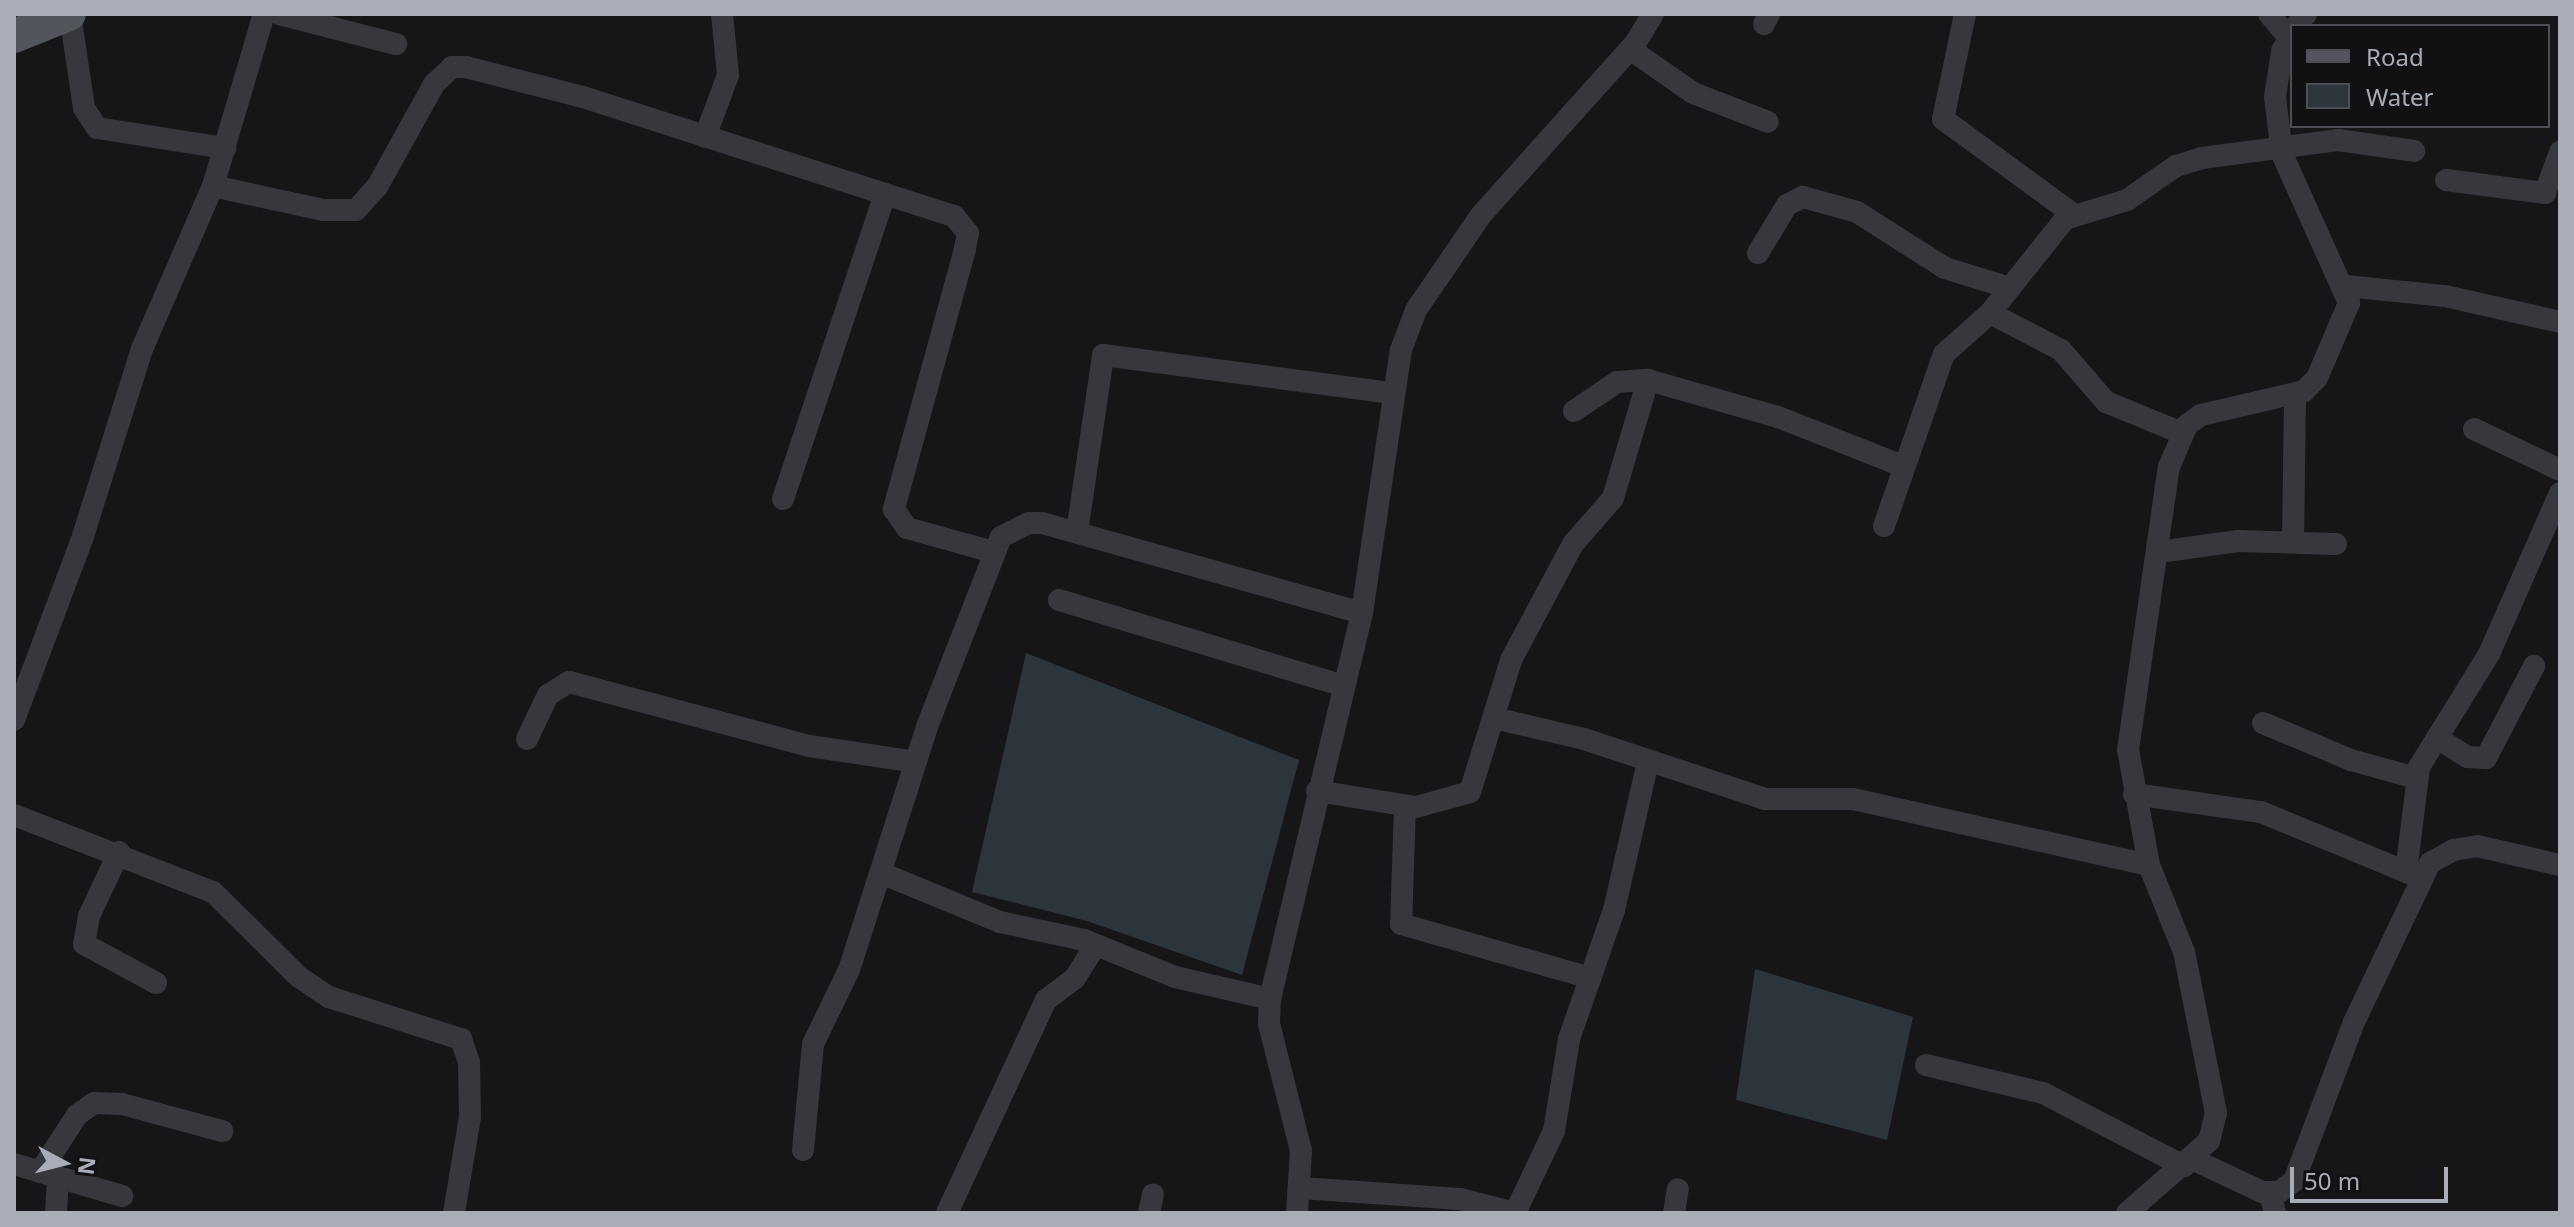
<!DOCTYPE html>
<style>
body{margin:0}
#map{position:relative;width:2574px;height:1227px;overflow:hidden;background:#161618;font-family:"Noto Sans",sans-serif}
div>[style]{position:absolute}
.water>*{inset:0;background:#2c353c}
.minor>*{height:22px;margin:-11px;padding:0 11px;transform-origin:11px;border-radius:11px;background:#37383d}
.primary>*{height:34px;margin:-17px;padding:0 17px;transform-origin:17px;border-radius:17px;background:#53555c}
span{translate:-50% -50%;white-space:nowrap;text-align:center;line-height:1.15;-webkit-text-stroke:8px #111113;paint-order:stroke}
.frame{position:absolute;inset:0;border:16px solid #a8adb8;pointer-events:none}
.legend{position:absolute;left:2290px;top:24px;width:260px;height:104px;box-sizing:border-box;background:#111113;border:2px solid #4d4f55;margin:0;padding:10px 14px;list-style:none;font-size:24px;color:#a8adb8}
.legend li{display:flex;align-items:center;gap:16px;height:40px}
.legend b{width:40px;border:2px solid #4d4f55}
.north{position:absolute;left:24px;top:1123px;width:80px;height:80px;-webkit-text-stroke:6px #111113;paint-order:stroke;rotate:97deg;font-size:22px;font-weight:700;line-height:32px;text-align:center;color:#a8adb8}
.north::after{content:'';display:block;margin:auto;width:28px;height:36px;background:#a8adb8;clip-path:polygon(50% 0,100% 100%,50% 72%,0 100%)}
.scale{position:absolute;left:2290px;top:1167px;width:158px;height:36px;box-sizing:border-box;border:4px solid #a8adb8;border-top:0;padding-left:10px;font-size:24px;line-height:28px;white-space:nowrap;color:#a8adb8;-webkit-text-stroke:6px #111113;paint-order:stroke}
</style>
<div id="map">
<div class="water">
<div style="clip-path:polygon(1026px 653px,1299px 760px,1242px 975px,1087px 921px,972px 892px)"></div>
<div style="clip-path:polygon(1755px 969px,1913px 1017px,1887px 1140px,1736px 1100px)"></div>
</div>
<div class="minor">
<div style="left:70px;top:14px;width:95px;rotate:81.5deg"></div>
<div style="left:84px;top:108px;width:24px;rotate:57deg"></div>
<div style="left:97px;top:128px;width:130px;rotate:8.9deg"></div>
<div style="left:279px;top:14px;width:121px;rotate:14.4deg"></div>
<div style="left:1965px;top:14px;width:107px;rotate:101.8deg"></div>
<div style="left:1943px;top:119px;width:162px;rotate:36.2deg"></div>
<div style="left:2269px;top:14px;width:31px;rotate:50deg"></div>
<div style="left:1764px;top:24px;width:11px;rotate:-63deg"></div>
<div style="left:2296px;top:26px;width:16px;rotate:-50deg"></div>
<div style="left:1630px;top:49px;width:77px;rotate:34.9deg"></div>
<div style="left:1693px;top:93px;width:80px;rotate:21.1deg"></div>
<div style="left:705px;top:137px;width:66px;rotate:-69.6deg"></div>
<div style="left:728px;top:75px;width:61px;rotate:-95.6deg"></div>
<div style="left:2446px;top:180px;width:100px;rotate:7.5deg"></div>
<div style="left:2545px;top:193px;width:44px;rotate:-69.9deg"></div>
<div style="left:213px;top:186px;width:113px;rotate:12.3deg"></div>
<div style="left:323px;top:210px;width:33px"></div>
<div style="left:356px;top:210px;width:31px;rotate:-48deg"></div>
<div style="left:377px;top:187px;width:118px;rotate:-61deg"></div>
<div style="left:434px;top:84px;width:25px;rotate:-43deg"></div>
<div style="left:452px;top:67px;width:14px"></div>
<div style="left:466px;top:67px;width:121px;rotate:14.4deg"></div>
<div style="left:583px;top:97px;width:390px;rotate:17.8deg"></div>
<div style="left:954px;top:216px;width:22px;rotate:51deg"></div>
<div style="left:968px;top:233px;width:16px;rotate:101deg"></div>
<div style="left:965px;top:249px;width:270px;rotate:105.3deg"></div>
<div style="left:894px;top:509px;width:23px;rotate:56deg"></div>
<div style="left:907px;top:528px;width:89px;rotate:15.6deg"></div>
<div style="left:1758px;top:253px;width:56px;rotate:-58.9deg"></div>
<div style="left:1787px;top:205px;width:18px;rotate:-27deg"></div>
<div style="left:1803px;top:197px;width:56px;rotate:15.5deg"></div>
<div style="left:1857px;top:212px;width:104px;rotate:32.5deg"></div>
<div style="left:1945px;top:268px;width:68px;rotate:17.1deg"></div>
<div style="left:2346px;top:286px;width:100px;rotate:5.8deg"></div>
<div style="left:2445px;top:296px;width:118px;rotate:12.7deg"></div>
<div style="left:1990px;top:313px;width:80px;rotate:27.5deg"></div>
<div style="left:2061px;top:350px;width:69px;rotate:49.1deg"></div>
<div style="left:2106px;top:402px;width:82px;rotate:22.2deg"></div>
<div style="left:1574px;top:411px;width:52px;rotate:-34deg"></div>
<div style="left:1617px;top:382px;width:31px;rotate:-4deg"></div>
<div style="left:1648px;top:380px;width:135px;rotate:15.9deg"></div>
<div style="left:1778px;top:417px;width:134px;rotate:21.4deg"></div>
<div style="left:2474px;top:429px;width:95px;rotate:25.5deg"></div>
<div style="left:783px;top:499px;width:322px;rotate:-71.5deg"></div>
<div style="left:1884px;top:526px;width:182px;rotate:-70.8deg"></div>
<div style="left:1944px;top:354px;width:62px;rotate:-41.7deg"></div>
<div style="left:1990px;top:313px;width:120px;rotate:-51.4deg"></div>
<div style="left:2065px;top:219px;width:65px;rotate:-17deg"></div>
<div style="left:2127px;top:200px;width:60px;rotate:-34.8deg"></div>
<div style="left:2176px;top:166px;width:27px;rotate:-17deg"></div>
<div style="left:2202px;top:158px;width:137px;rotate:-7.5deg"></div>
<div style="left:2338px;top:140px;width:77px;rotate:8.2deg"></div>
<div style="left:1077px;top:532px;width:179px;rotate:-81.6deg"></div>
<div style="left:1103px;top:355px;width:290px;rotate:7.5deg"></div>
<div style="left:2293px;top:541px;width:147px;rotate:-89.2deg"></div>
<div style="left:2158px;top:552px;width:81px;rotate:-7.8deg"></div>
<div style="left:2238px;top:541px;width:98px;rotate:1.8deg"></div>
<div style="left:1059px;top:600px;width:297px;rotate:16.8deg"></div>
<div style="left:1494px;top:718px;width:92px;rotate:13.1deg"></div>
<div style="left:1584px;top:739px;width:191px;rotate:18.3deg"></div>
<div style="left:1765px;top:799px;width:88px"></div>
<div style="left:1853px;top:799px;width:303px;rotate:12.6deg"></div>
<div style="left:14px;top:720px;width:197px;rotate:-69.4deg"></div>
<div style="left:83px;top:536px;width:196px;rotate:-72.5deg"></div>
<div style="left:142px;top:349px;width:178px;rotate:-66.5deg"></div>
<div style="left:213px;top:186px;width:179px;rotate:-73.5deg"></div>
<div style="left:2263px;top:723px;width:95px;rotate:22.8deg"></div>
<div style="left:2351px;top:760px;width:67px;rotate:15.5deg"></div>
<div style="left:2437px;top:738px;width:36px;rotate:32deg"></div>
<div style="left:2467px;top:757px;width:19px;rotate:3deg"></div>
<div style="left:2486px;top:758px;width:104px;rotate:-62.4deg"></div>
<div style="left:527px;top:739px;width:49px;rotate:-64.5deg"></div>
<div style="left:548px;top:695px;width:25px;rotate:-32deg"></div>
<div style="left:569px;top:682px;width:248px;rotate:14.9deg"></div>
<div style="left:809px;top:746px;width:108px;rotate:8.5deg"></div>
<div style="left:1317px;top:791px;width:100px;rotate:9.2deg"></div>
<div style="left:1416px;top:807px;width:56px;rotate:-15.5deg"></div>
<div style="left:1470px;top:792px;width:138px;rotate:-72.7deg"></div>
<div style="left:1511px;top:660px;width:132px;rotate:-61.9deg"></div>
<div style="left:1573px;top:544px;width:61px;rotate:-49deg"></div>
<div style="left:1613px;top:498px;width:123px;rotate:-73.5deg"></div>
<div style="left:2134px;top:794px;width:128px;rotate:8.1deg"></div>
<div style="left:2261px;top:812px;width:171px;rotate:22.4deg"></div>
<div style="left:1405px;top:806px;width:118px;rotate:91.9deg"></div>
<div style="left:1401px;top:924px;width:197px;rotate:15.9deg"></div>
<div style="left:14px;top:815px;width:213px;rotate:21.2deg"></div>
<div style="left:213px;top:892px;width:121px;rotate:44.7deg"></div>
<div style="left:299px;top:977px;width:36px;rotate:34deg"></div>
<div style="left:329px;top:997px;width:139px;rotate:17.7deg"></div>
<div style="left:461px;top:1039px;width:24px;rotate:71deg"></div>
<div style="left:469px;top:1062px;width:55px;rotate:89deg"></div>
<div style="left:470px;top:1117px;width:97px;rotate:99.5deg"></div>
<div style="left:119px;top:852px;width:71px;rotate:115.1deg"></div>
<div style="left:89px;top:916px;width:28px;rotate:100deg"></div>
<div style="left:84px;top:944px;width:82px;rotate:28.4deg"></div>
<div style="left:2406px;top:872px;width:106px;rotate:-82.9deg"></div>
<div style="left:2419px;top:767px;width:133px;rotate:-58.2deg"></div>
<div style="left:2489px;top:654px;width:176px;rotate:-66.2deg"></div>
<div style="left:881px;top:873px;width:129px;rotate:22.4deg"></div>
<div style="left:1000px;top:922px;width:86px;rotate:12.1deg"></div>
<div style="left:1084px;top:940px;width:98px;rotate:22.1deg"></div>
<div style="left:1175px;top:977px;width:98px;rotate:13deg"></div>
<div style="left:1926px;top:1065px;width:120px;rotate:13.5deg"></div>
<div style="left:2043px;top:1093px;width:159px;rotate:27.4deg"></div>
<div style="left:803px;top:1150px;width:106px;rotate:-84.6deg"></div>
<div style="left:813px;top:1044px;width:82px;rotate:-64.1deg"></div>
<div style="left:849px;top:970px;width:258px;rotate:-72.2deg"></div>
<div style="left:928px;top:724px;width:201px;rotate:-68.7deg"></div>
<div style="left:1001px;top:537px;width:31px;rotate:-27deg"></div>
<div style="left:1029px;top:523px;width:13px"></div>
<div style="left:1042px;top:523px;width:332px;rotate:15.7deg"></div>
<div style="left:2192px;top:1159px;width:77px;rotate:25.2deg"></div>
<div style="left:2262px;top:1192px;width:17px"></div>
<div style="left:2279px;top:1192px;width:19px;rotate:-36deg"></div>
<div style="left:2294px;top:1181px;width:170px;rotate:-69.3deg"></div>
<div style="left:2354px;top:1022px;width:176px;rotate:-64.5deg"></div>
<div style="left:2430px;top:863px;width:26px;rotate:-29deg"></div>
<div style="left:2453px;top:850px;width:24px;rotate:-9deg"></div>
<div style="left:2477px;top:846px;width:85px;rotate:12.9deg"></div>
<div style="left:14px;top:1164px;width:113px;rotate:16.5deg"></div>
<div style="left:40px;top:1172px;width:68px;rotate:-57deg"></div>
<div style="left:77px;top:1115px;width:21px;rotate:-35deg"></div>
<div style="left:94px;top:1103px;width:28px;rotate:2deg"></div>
<div style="left:122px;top:1104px;width:104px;rotate:15.1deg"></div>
<div style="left:1301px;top:1188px;width:159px;rotate:4deg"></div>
<div style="left:1460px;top:1199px;width:56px;rotate:14.5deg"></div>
<div style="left:2270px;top:1194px;width:20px;rotate:75deg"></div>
<div style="left:56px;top:1213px;width:36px;rotate:-87deg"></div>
<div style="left:947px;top:1213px;width:235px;rotate:-65.1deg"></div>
<div style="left:1046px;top:1000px;width:36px;rotate:-37deg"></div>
<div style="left:1075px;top:978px;width:39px;rotate:-58deg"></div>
<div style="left:1149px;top:1213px;width:19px;rotate:-78deg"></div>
<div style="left:1297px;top:1213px;width:62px;rotate:-86.3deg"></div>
<div style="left:1301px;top:1151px;width:131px;rotate:-104.1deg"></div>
<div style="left:1269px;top:1024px;width:25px;rotate:-88deg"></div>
<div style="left:1270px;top:999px;width:397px;rotate:-76.6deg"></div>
<div style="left:1362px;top:613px;width:266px;rotate:-81.6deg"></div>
<div style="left:1401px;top:350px;width:43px;rotate:-69.4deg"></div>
<div style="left:1416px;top:310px;width:115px;rotate:-55.6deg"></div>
<div style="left:1481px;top:215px;width:232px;rotate:-48.1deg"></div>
<div style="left:1636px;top:42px;width:33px;rotate:-59deg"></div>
<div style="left:1515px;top:1213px;width:91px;rotate:-64.6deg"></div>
<div style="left:1554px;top:1131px;width:93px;rotate:-80.7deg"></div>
<div style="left:1569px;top:1039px;width:137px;rotate:-70.8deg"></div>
<div style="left:1614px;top:910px;width:153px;rotate:-77.1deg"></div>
<div style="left:1674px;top:1213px;width:24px;rotate:-81deg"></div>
<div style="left:2127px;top:1213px;width:109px;rotate:-41.3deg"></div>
<div style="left:2209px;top:1141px;width:29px;rotate:-76deg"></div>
<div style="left:2216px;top:1113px;width:164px;rotate:-101.2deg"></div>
<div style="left:2184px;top:952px;width:94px;rotate:-111.9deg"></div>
<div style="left:2149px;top:865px;width:117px;rotate:-100.3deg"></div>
<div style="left:2128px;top:750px;width:286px;rotate:-81.8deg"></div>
<div style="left:2169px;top:467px;width:46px;rotate:-66.8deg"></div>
<div style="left:2187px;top:425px;width:17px;rotate:-36deg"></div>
<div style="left:2201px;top:415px;width:106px;rotate:-13.1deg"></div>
<div style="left:2304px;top:391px;width:18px;rotate:-45deg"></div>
<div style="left:2317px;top:378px;width:82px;rotate:-66.9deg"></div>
<div style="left:2349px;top:303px;width:163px;rotate:-114.2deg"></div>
<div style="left:2282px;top:154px;width:57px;rotate:-97deg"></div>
<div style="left:2275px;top:97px;width:47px;rotate:-81.3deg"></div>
<div style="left:2282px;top:51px;width:21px;rotate:-61deg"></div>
</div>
<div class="primary">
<div style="left:14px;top:36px;width:59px;rotate:-21.8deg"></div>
</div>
<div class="frame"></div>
<ul class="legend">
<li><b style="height:10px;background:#53555c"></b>Road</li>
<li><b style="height:22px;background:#2c353c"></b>Water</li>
</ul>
<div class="north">N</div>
<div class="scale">50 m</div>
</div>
